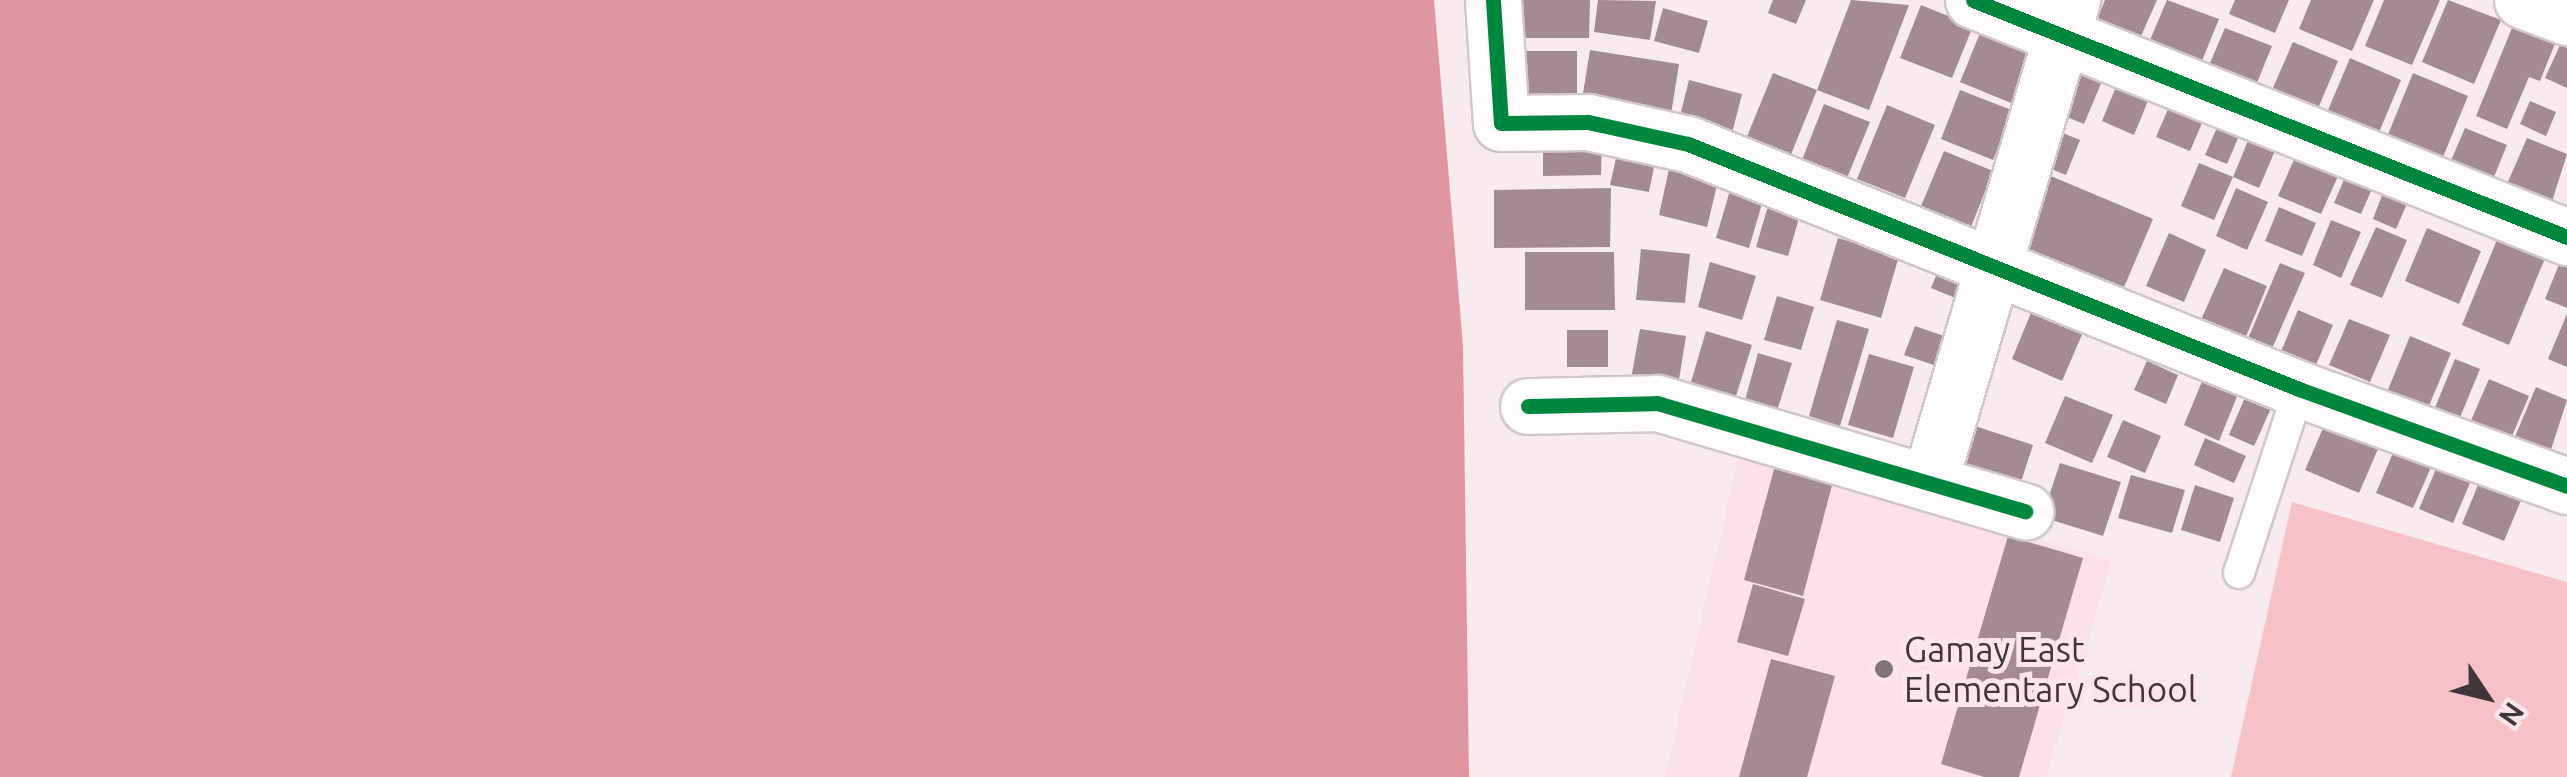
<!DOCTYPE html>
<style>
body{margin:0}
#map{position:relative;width:2567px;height:777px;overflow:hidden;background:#f7ebec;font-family:Ubuntu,sans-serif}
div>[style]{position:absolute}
.built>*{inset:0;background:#fbe2e4}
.green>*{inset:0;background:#f7c1c8}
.water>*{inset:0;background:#df96a1}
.building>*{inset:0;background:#a28c90}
.roads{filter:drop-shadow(2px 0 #d1c7c8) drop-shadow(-2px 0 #d1c7c8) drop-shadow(0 2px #d1c7c8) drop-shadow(0 -2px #d1c7c8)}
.service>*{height:30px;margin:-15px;padding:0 15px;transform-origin:15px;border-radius:15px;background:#fefcfc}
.minor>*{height:55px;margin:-27.5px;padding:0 27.5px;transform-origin:27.5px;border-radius:27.5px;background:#fefcfc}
.cycleway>*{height:15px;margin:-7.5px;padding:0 7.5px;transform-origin:7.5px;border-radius:7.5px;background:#00873e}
.dots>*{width:28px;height:28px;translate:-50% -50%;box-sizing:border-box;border:5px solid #fce6e8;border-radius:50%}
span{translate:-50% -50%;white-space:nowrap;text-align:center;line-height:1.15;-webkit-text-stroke:10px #fce6e8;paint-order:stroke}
.poi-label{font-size:35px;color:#413738}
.left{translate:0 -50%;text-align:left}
.north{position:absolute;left:2437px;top:647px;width:100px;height:100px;-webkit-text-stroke:8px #fce6e8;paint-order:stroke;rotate:125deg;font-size:28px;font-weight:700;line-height:40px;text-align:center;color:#413738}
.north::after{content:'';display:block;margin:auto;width:35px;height:45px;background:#413738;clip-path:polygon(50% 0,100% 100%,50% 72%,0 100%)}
</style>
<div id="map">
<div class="built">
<div style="clip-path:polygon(1741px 447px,2112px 561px,2046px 777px,1665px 777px)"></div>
</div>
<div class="green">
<div style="clip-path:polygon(2292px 502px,2567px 582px,2567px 777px,2231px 777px)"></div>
</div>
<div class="water">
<div style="clip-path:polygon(0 0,1434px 0,1463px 346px,1469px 777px,0 777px)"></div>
</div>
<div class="building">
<div style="clip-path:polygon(1511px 0,1590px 0,1589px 38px,1510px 38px)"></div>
<div style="clip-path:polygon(1598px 0,1656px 1px,1650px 40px,1594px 32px)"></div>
<div style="clip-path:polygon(1773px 0,1806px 0,1796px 24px,1768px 13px)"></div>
<div style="clip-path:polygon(1851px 0,1909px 5px,1869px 110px,1817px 90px)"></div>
<div style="clip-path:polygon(2105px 0,2157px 0,2137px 45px,2094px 27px)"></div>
<div style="clip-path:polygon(2167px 0,2219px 19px,2199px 68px,2147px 47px)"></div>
<div style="clip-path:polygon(2235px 0,2289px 0,2275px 33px,2229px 14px)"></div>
<div style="clip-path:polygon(2311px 0,2374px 0,2352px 51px,2299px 29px)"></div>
<div style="clip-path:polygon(2384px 0,2440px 0,2412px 65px,2365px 46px)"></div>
<div style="clip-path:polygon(2448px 0,2501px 20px,2474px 84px,2422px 62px)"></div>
<div style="clip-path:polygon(1921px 5px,1973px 26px,1952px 78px,1900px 58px)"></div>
<div style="clip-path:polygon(1663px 8px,1708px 21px,1699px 53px,1654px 41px)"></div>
<div style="clip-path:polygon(1985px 21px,2037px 42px,2011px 103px,1960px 82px)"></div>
<div style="clip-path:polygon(2514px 23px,2556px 41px,2540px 81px,2529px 77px,2507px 129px,2476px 116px)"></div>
<div style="clip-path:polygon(2225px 28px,2272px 46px,2254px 90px,2207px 70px)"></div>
<div style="clip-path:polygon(2293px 42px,2338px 61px,2314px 118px,2268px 99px)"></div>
<div style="clip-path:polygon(2560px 45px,2567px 48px,2567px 88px,2545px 78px)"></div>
<div style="clip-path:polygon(1590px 50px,1679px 64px,1671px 114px,1582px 100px)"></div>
<div style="clip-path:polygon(1509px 51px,1577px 51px,1577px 97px,1508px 97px)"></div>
<div style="clip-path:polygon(2350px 58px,2401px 80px,2374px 144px,2323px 122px)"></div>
<div style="clip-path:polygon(2071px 61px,2105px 74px,2084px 124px,2050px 110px)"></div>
<div style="clip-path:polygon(1773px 73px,1817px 90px,1790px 157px,1746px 139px)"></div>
<div style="clip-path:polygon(2413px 73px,2468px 96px,2438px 169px,2383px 147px)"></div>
<div style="clip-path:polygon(1689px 80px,1742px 94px,1732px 133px,1679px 120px)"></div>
<div style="clip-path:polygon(2118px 82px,2150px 96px,2134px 135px,2102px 121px)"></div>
<div style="clip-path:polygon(1960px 90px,2014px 111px,1993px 160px,1941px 139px)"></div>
<div style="clip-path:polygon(2172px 100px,2206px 114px,2190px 151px,2156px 137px)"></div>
<div style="clip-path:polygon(2530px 101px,2556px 112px,2546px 136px,2520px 124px)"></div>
<div style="clip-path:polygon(1824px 104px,1870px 122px,1847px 178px,1802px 160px)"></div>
<div style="clip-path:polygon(1887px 105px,1935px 125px,1905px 198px,1857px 179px)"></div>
<div style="clip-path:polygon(2223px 114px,2244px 124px,2227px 164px,2205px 155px)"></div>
<div style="clip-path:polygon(2048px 127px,2080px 140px,2066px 175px,2034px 162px)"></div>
<div style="clip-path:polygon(2465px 128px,2507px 145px,2489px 189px,2446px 172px)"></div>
<div style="clip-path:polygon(2250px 136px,2277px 146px,2259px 188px,2233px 177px)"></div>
<div style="clip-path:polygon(1543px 138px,1602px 138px,1601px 175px,1543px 176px)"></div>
<div style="clip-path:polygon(2527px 138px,2567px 154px,2549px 211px,2504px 191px)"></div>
<div style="clip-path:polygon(1618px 149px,1656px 157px,1649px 192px,1610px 185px)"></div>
<div style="clip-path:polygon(1944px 151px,1993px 171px,1969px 232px,1919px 211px)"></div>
<div style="clip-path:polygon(2296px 155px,2339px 174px,2321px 214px,2278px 196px)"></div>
<div style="clip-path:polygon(2199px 163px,2233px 177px,2214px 220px,2181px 206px)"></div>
<div style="clip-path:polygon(1669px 169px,1718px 181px,1707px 227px,1659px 215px)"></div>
<div style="clip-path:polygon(2348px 170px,2375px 182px,2361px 214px,2334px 203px)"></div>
<div style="clip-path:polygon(2046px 174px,2153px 219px,2122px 292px,2015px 248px)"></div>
<div style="clip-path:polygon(1731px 187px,1764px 197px,1749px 248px,1716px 238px)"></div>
<div style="clip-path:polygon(1611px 188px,1610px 247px,1494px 248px,1494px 190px)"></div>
<div style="clip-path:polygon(2236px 188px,2268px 202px,2247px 250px,2216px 236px)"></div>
<div style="clip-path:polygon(2384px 190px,2409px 199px,2396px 229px,2373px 219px)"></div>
<div style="clip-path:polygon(1770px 199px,1802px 208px,1788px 256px,1756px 247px)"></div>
<div style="clip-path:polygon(2279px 207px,2316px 223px,2302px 256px,2265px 241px)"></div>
<div style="clip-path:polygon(2331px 220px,2361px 232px,2341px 278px,2313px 265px)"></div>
<div style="clip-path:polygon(2376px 227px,2407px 240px,2382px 298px,2350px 285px)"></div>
<div style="clip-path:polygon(2427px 228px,2481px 251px,2459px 304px,2405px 281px)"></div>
<div style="clip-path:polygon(2169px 233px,2206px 250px,2184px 302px,2146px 286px)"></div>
<div style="clip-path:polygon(2499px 235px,2546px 256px,2509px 345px,2462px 325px)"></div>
<div style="clip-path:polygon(1838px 238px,1899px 256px,1881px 318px,1820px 300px)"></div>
<div style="clip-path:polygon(1641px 249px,1690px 254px,1685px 303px,1636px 300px)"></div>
<div style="clip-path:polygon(1525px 252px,1614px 252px,1615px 310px,1525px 310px)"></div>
<div style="clip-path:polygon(1710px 262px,1756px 276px,1742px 320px,1698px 307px)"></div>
<div style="clip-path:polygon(2560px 262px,2567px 265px,2567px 308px,2545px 299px)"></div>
<div style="clip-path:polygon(2280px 263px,2305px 273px,2271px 351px,2247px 341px)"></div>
<div style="clip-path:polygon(1941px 264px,1969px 274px,1958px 299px,1931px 288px)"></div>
<div style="clip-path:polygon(2224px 268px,2267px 286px,2245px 339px,2201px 320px)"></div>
<div style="clip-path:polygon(1777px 296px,1814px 307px,1801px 350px,1764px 340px)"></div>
<div style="clip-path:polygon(2033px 308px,2084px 330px,2062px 381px,2012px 359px)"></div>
<div style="clip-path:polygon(2298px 310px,2333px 325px,2312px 374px,2278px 359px)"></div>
<div style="clip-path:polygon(2567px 314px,2567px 367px,2548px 359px)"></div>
<div style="clip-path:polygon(2349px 319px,2390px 335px,2370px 382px,2329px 365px)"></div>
<div style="clip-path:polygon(1837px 320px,1869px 329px,1840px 426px,1809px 416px)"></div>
<div style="clip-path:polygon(1915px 326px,1947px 337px,1937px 366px,1904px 355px)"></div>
<div style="clip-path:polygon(1640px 329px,1686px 336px,1678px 386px,1631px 379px)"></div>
<div style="clip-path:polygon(1567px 330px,1608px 330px,1608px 367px,1567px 367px)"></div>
<div style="clip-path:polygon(1706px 331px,1752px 345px,1736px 396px,1691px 382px)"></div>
<div style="clip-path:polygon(2410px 336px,2451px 353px,2426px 413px,2385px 397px)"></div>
<div style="clip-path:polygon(1758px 353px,1792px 363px,1776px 414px,1744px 404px)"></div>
<div style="clip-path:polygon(1869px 354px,1914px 367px,1893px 438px,1848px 425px)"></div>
<div style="clip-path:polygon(2455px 359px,2480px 369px,2454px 432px,2429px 422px)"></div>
<div style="clip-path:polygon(2147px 361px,2178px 375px,2166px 404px,2134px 390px)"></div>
<div style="clip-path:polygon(2203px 379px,2238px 394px,2219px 441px,2184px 425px)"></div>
<div style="clip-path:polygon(2489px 379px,2529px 396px,2509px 443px,2469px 425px)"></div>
<div style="clip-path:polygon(2536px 387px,2567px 400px,2547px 462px,2511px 446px)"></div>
<div style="clip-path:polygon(2246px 395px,2272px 406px,2254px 446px,2229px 435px)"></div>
<div style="clip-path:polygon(2065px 396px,2113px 415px,2092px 463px,2045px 443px)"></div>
<div style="clip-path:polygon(2327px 419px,2381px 442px,2359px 493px,2305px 470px)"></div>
<div style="clip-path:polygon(2123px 420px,2161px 436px,2145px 473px,2107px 457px)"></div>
<div style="clip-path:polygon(1975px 426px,2033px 445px,2018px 491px,1960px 473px)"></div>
<div style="clip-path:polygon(2205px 438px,2246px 456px,2234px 483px,2194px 465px)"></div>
<div style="clip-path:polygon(2395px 448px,2433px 463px,2413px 508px,2376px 493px)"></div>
<div style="clip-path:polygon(1779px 451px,1837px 466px,1803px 596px,1744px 580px)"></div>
<div style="clip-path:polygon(2060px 463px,2121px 482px,2103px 536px,2042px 517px)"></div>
<div style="clip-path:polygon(2436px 469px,2470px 483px,2453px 523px,2419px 509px)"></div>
<div style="clip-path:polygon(2131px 475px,2185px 490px,2172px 533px,2118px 518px)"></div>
<div style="clip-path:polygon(2480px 480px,2522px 498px,2504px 541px,2462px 524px)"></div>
<div style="clip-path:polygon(2195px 485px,2234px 498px,2220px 542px,2181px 530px)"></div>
<div style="clip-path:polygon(2008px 536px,2083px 558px,2019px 777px,1984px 777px,1941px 764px)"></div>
<div style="clip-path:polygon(1753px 584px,1805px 599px,1788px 656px,1737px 642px)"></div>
<div style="clip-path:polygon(1771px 659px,1835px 676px,1807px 777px,1739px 777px)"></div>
</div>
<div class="roads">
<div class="service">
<div style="left:2239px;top:573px;width:194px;rotate:-71.9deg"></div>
</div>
<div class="minor">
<div style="left:1493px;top:0;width:123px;rotate:86.3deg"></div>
<div style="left:1501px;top:123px;width:87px;rotate:-0.7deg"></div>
<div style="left:1588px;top:122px;width:102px;rotate:12.4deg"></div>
<div style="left:1688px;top:144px;width:658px;rotate:21.85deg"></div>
<div style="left:2299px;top:389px;width:285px;rotate:19.9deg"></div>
<div style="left:1973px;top:0;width:640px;rotate:21.75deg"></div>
<div style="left:2522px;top:0;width:48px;rotate:20.7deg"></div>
<div style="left:1528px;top:406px;width:129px;rotate:-1.3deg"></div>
<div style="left:1657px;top:403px;width:384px;rotate:16.4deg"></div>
<div style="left:1930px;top:480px;width:501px;rotate:-73.52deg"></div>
</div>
</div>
<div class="cycleway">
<div style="left:1493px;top:0;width:123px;rotate:86.3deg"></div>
<div style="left:1501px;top:123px;width:87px;rotate:-0.7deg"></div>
<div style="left:1588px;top:122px;width:102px;rotate:12.4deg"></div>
<div style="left:1688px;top:144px;width:658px;rotate:21.85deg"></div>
<div style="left:2299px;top:389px;width:285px;rotate:19.9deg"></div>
<div style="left:1973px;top:0;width:640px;rotate:21.75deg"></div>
<div style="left:1528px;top:406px;width:129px;rotate:-1.3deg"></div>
<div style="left:1657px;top:403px;width:384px;rotate:16.4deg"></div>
</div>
<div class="dots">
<div style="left:1884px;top:669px;background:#817677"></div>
</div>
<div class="poi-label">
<span class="left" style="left:1904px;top:669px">Gamay East<br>Elementary School</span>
</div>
<div class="north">N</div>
</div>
